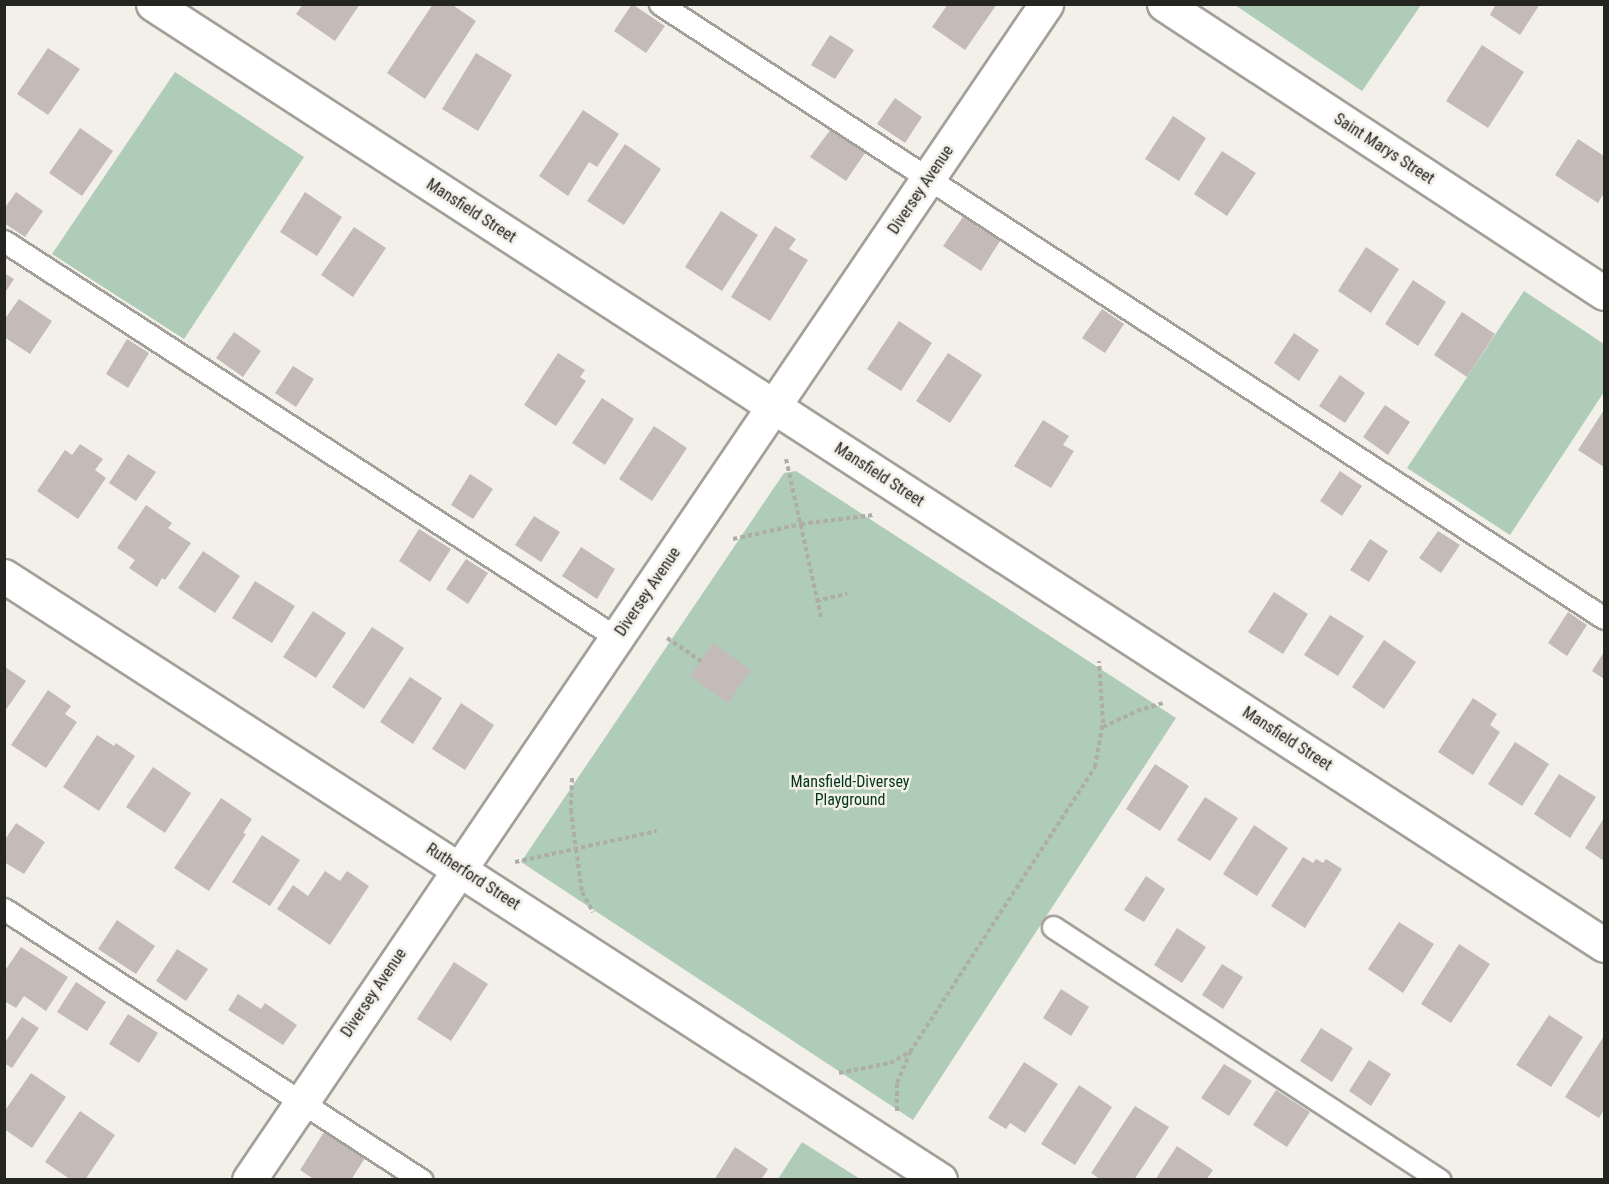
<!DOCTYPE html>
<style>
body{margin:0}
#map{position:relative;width:1609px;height:1184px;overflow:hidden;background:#f2f0e8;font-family:"Roboto Condensed",sans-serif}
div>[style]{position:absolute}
.green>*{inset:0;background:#aeccb7}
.building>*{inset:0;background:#c4bbb9}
.path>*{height:4px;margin-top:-2px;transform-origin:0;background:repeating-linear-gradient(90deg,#aeada6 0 4.5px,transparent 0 7.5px)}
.roads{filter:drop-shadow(2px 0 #a2a099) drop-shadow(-2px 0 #a2a099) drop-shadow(0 2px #a2a099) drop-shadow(0 -2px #a2a099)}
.lane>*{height:21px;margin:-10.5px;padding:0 10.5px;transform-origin:10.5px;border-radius:10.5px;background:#fff}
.street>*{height:33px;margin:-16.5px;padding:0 16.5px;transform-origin:16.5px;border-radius:16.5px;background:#fff}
span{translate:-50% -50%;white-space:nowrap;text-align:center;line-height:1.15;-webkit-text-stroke:5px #f2f0e8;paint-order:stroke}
.street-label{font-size:16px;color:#242421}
.park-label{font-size:16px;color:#00361a}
.frame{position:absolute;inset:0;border:6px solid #242421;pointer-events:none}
</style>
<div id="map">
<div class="green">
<div style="clip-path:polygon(1235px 5px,1421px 5px,1362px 91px)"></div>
<div style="clip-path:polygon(175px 72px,304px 157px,184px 339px,52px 254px)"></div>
<div style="clip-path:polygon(1524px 291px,1604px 344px,1604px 392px,1510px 535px,1407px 468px)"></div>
<div style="clip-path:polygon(796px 471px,1176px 718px,913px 1120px,521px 862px,784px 473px)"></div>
<div style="clip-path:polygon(802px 1142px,860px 1179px,778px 1179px)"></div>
</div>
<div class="building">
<div style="clip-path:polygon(303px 4px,360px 4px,335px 41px,296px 14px)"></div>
<div style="clip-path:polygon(433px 4px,451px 4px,476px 21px,425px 99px,387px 73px)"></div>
<div style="clip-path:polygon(632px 4px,665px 26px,646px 53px,614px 31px)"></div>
<div style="clip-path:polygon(948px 4px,997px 4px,965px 50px,932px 27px)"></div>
<div style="clip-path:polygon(1496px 4px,1540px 4px,1520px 35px,1490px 15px)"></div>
<div style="clip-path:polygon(830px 35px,854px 50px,835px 79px,811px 65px)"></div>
<div style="clip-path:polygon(1482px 45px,1524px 72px,1488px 128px,1446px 101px)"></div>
<div style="clip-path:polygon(48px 48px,80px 69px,48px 115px,17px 94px)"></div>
<div style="clip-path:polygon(476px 53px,512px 75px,478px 131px,442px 109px)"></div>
<div style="clip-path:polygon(895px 98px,922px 117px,905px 143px,877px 124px)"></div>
<div style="clip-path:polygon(583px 110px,619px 134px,597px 167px,589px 162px,568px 196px,539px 176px)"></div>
<div style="clip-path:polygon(1173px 116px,1206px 138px,1179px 181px,1145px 159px)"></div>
<div style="clip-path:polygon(80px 128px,113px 151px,82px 196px,49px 173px)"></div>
<div style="clip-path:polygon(831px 129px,867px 150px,846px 181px,810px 157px)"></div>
<div style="clip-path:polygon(1578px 139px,1604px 156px,1604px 193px,1598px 203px,1555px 175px)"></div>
<div style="clip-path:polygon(625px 144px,661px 169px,624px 225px,587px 201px)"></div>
<div style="clip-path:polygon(1222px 151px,1256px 173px,1227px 216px,1194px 194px)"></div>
<div style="clip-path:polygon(16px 192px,43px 211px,25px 237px,4px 223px,4px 209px)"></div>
<div style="clip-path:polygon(305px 192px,342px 217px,317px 256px,280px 232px)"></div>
<div style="clip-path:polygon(721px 211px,758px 235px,722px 291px,685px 267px)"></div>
<div style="clip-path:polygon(963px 217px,1000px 241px,981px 271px,943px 246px)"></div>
<div style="clip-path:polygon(775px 226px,796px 239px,789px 249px,808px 260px,770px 321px,731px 297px)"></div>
<div style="clip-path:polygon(354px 227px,386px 248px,353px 297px,321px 275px)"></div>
<div style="clip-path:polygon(1366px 247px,1399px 269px,1371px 313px,1338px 291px)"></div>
<div style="clip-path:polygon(4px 273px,14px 279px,4px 294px)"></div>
<div style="clip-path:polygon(1413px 280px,1446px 302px,1418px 346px,1385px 324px)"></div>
<div style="clip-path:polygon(19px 299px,52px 321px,30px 354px,4px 337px,4px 320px)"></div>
<div style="clip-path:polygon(1102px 309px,1124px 324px,1105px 353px,1082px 338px)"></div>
<div style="clip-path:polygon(1462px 312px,1495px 334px,1467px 377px,1434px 355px)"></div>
<div style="clip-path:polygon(899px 321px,932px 343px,901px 391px,867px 369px)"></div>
<div style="clip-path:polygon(234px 332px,261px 351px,243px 377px,216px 358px)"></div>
<div style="clip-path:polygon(1294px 333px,1319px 350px,1299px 381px,1274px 363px)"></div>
<div style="clip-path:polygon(127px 339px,149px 353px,128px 388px,106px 374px)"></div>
<div style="clip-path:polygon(558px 353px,585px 370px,580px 377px,586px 381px,556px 426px,524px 405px)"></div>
<div style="clip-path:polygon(948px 353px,982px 375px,950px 423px,916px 401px)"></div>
<div style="clip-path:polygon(293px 366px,314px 379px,296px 407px,275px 393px)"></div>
<div style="clip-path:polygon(1340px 375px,1365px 393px,1345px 423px,1319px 406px)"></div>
<div style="clip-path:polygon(602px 398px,634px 419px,605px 465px,572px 443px)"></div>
<div style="clip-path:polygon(1385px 405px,1410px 422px,1388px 455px,1363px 437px)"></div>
<div style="clip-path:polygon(1604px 410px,1604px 467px,1578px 450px)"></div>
<div style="clip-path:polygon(1043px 420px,1069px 436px,1063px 445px,1074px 451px,1051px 488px,1014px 466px)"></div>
<div style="clip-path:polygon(654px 426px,687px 448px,652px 501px,619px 479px)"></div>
<div style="clip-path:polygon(80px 444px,103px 459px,95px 470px,106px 478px,78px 519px,37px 491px,65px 450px,72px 455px)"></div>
<div style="clip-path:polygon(128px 454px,156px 472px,136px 501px,109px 483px)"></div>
<div style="clip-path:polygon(1340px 471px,1362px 486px,1342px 516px,1320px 501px)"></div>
<div style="clip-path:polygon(470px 474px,493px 489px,473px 519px,451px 505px)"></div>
<div style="clip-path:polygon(146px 505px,172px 523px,168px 528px,191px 543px,165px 580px,162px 578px,157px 587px,129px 568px,135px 560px,117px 548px)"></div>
<div style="clip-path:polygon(534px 516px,560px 532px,541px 562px,515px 545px)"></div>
<div style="clip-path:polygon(419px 529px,451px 549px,430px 582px,399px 561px)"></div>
<div style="clip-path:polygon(1438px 531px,1460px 545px,1441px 573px,1419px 558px)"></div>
<div style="clip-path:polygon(1370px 539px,1388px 551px,1369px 582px,1350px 570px)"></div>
<div style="clip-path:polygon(581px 547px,615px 569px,597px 599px,562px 576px)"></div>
<div style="clip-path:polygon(203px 551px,240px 576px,215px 613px,178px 588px)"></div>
<div style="clip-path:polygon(466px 559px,488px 573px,468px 604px,446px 589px)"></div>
<div style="clip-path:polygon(255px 581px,295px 606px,272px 643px,232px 618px)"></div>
<div style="clip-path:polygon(1274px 592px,1308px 614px,1283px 654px,1248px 632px)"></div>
<div style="clip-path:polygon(313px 611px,346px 633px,316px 678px,283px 657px)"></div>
<div style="clip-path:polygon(1568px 612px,1587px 625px,1567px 656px,1548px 643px)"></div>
<div style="clip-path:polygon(1330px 615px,1364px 636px,1338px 676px,1304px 655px)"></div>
<div style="clip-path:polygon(372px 627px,404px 648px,364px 709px,332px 687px)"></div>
<div style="clip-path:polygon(1384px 640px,1416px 662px,1384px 709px,1352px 687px)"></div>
<div style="clip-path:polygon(713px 643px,751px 670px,728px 703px,690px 676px)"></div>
<div style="clip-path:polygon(1604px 652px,1604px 679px,1592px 671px)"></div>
<div style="clip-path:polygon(5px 667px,26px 681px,5px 711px)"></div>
<div style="clip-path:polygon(410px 677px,442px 698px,413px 744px,380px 722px)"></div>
<div style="clip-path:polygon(48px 690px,71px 706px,65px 714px,77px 722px,46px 768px,11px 745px)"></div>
<div style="clip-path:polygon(1473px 698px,1497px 714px,1490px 725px,1500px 732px,1473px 775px,1438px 752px)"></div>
<div style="clip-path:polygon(461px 703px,494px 725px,465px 770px,432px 749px)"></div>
<div style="clip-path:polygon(97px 735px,114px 746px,116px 743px,135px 756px,99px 811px,63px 787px)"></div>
<div style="clip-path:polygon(1515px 742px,1549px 764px,1522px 806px,1488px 784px)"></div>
<div style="clip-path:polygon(1155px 764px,1189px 786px,1160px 831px,1126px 809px)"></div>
<div style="clip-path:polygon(153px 767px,191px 793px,165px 833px,126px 807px)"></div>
<div style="clip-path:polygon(1559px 774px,1596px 797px,1570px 838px,1534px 814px)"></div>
<div style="clip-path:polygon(1205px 797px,1238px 818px,1210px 861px,1177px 840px)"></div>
<div style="clip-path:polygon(221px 798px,252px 819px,243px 833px,246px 834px,209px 891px,174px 868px)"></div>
<div style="clip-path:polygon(1604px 818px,1604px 861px,1585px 848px)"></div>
<div style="clip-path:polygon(16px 823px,45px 842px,24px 874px,4px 862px,4px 841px)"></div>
<div style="clip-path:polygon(1254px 825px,1288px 848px,1257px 896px,1223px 874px)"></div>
<div style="clip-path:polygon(262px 835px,300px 860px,270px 906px,232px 882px)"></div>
<div style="clip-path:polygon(1303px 857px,1313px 863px,1316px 859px,1323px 863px,1326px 859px,1342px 869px,1305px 928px,1271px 906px)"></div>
<div style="clip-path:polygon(325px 871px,340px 881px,347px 871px,369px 886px,330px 945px,277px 909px,293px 885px,308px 896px)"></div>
<div style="clip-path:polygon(1146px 876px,1165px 889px,1144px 922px,1124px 910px)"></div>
<div style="clip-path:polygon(117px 920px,155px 946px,136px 974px,98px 949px)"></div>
<div style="clip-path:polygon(1399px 922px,1434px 944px,1403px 993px,1368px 969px)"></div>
<div style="clip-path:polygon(1177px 928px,1206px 947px,1182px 983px,1154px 965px)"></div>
<div style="clip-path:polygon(1459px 944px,1490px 964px,1451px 1023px,1421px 1004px)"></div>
<div style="clip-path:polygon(21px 947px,68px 977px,46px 1011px,24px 996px,16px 1008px,4px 1001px,4px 972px)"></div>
<div style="clip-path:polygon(177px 949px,208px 969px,186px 1001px,156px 981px)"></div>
<div style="clip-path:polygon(454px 962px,488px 984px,451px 1041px,417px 1019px)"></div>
<div style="clip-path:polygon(1222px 964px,1243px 977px,1223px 1009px,1202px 995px)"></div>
<div style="clip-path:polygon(76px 982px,106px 1002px,87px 1031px,57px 1012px)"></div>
<div style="clip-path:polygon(1061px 989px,1089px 1007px,1071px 1036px,1043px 1018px)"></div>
<div style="clip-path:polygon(238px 994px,261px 1009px,265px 1003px,297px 1025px,283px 1045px,228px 1010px)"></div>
<div style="clip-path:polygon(128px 1014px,158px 1033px,139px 1063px,109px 1044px)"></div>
<div style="clip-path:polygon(1549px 1015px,1583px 1037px,1551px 1087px,1516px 1065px)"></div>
<div style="clip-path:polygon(22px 1017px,39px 1028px,12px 1068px,4px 1063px,4px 1044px)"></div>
<div style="clip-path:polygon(1321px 1028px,1353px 1048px,1332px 1082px,1300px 1061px)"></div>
<div style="clip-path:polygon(1604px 1036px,1604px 1110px,1599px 1118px,1565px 1097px)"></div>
<div style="clip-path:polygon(1369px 1060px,1391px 1074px,1371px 1106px,1349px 1091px)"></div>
<div style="clip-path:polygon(1024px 1062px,1058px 1084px,1025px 1133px,1010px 1123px,1006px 1129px,988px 1118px)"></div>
<div style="clip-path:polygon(1224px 1064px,1252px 1081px,1229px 1116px,1201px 1098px)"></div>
<div style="clip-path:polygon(31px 1073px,66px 1097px,32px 1148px,4px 1129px,4px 1112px)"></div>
<div style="clip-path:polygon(1079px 1085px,1112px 1107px,1075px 1165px,1041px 1144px)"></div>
<div style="clip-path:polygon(1276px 1090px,1310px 1112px,1287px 1147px,1253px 1125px)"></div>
<div style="clip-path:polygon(1135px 1106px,1169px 1127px,1134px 1180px,1101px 1180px,1091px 1173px)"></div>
<div style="clip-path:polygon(80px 1111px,115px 1135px,85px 1180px,71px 1180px,45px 1162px)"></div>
<div style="clip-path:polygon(324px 1132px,365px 1158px,351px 1180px,315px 1180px,300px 1170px)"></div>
<div style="clip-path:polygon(1177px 1146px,1213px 1170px,1206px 1180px,1155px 1180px)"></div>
<div style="clip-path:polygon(735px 1147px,768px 1169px,761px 1180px,714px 1180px)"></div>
</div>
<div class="path">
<div style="left:786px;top:459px;width:162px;rotate:77.5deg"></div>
<div style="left:733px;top:539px;width:70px;rotate:-12.4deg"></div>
<div style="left:801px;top:524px;width:73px;rotate:-7.1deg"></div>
<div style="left:816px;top:601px;width:32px;rotate:-13deg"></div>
<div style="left:667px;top:638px;width:41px;rotate:34.1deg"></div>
<div style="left:1103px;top:727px;width:38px;rotate:-25deg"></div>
<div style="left:1137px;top:711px;width:27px;rotate:-17deg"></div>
<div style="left:572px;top:778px;width:32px;rotate:92deg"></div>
<div style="left:571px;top:810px;width:39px;rotate:83deg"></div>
<div style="left:576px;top:849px;width:43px;rotate:82.1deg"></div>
<div style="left:582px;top:892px;width:23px;rotate:61deg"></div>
<div style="left:515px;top:862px;width:145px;rotate:-12.3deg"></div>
<div style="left:839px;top:1073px;width:52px;rotate:-11.1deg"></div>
<div style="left:890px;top:1063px;width:23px;rotate:-29deg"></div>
<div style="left:910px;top:1052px;width:340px;rotate:-57deg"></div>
<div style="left:1095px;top:767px;width:45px;rotate:-79.7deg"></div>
<div style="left:1103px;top:723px;width:62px;rotate:-93.7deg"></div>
<div style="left:897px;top:1111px;width:28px;rotate:-90deg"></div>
<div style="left:897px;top:1083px;width:34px;rotate:-67deg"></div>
</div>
<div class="roads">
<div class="lane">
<div style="left:660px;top:4px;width:1126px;rotate:33.04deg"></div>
<div style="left:4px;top:241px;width:730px;rotate:32.93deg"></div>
<div style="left:4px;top:909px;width:498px;rotate:33deg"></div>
<div style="left:1053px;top:927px;width:462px;rotate:33.2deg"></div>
</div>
<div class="street">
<div style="left:153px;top:4px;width:1729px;rotate:32.96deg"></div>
<div style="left:1164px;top:4px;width:526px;rotate:33.3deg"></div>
<div style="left:4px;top:576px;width:1114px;rotate:32.83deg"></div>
<div style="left:249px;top:1180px;width:1421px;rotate:-55.87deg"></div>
</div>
</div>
<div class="street-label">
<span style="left:1384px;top:149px;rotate:33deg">Saint Marys Street</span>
<span style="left:921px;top:190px;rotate:-56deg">Diversey Avenue</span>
<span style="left:471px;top:211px;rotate:33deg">Mansfield Street</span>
<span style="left:879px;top:475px;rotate:33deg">Mansfield Street</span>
<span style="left:648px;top:592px;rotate:-56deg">Diversey Avenue</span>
<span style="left:1287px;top:739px;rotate:33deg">Mansfield Street</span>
<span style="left:473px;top:877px;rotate:33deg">Rutherford Street</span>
<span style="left:374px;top:993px;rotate:-56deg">Diversey Avenue</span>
</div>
<div class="park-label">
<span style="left:850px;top:791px">Mansfield-Diversey<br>Playground</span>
</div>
<div class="frame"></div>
</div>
